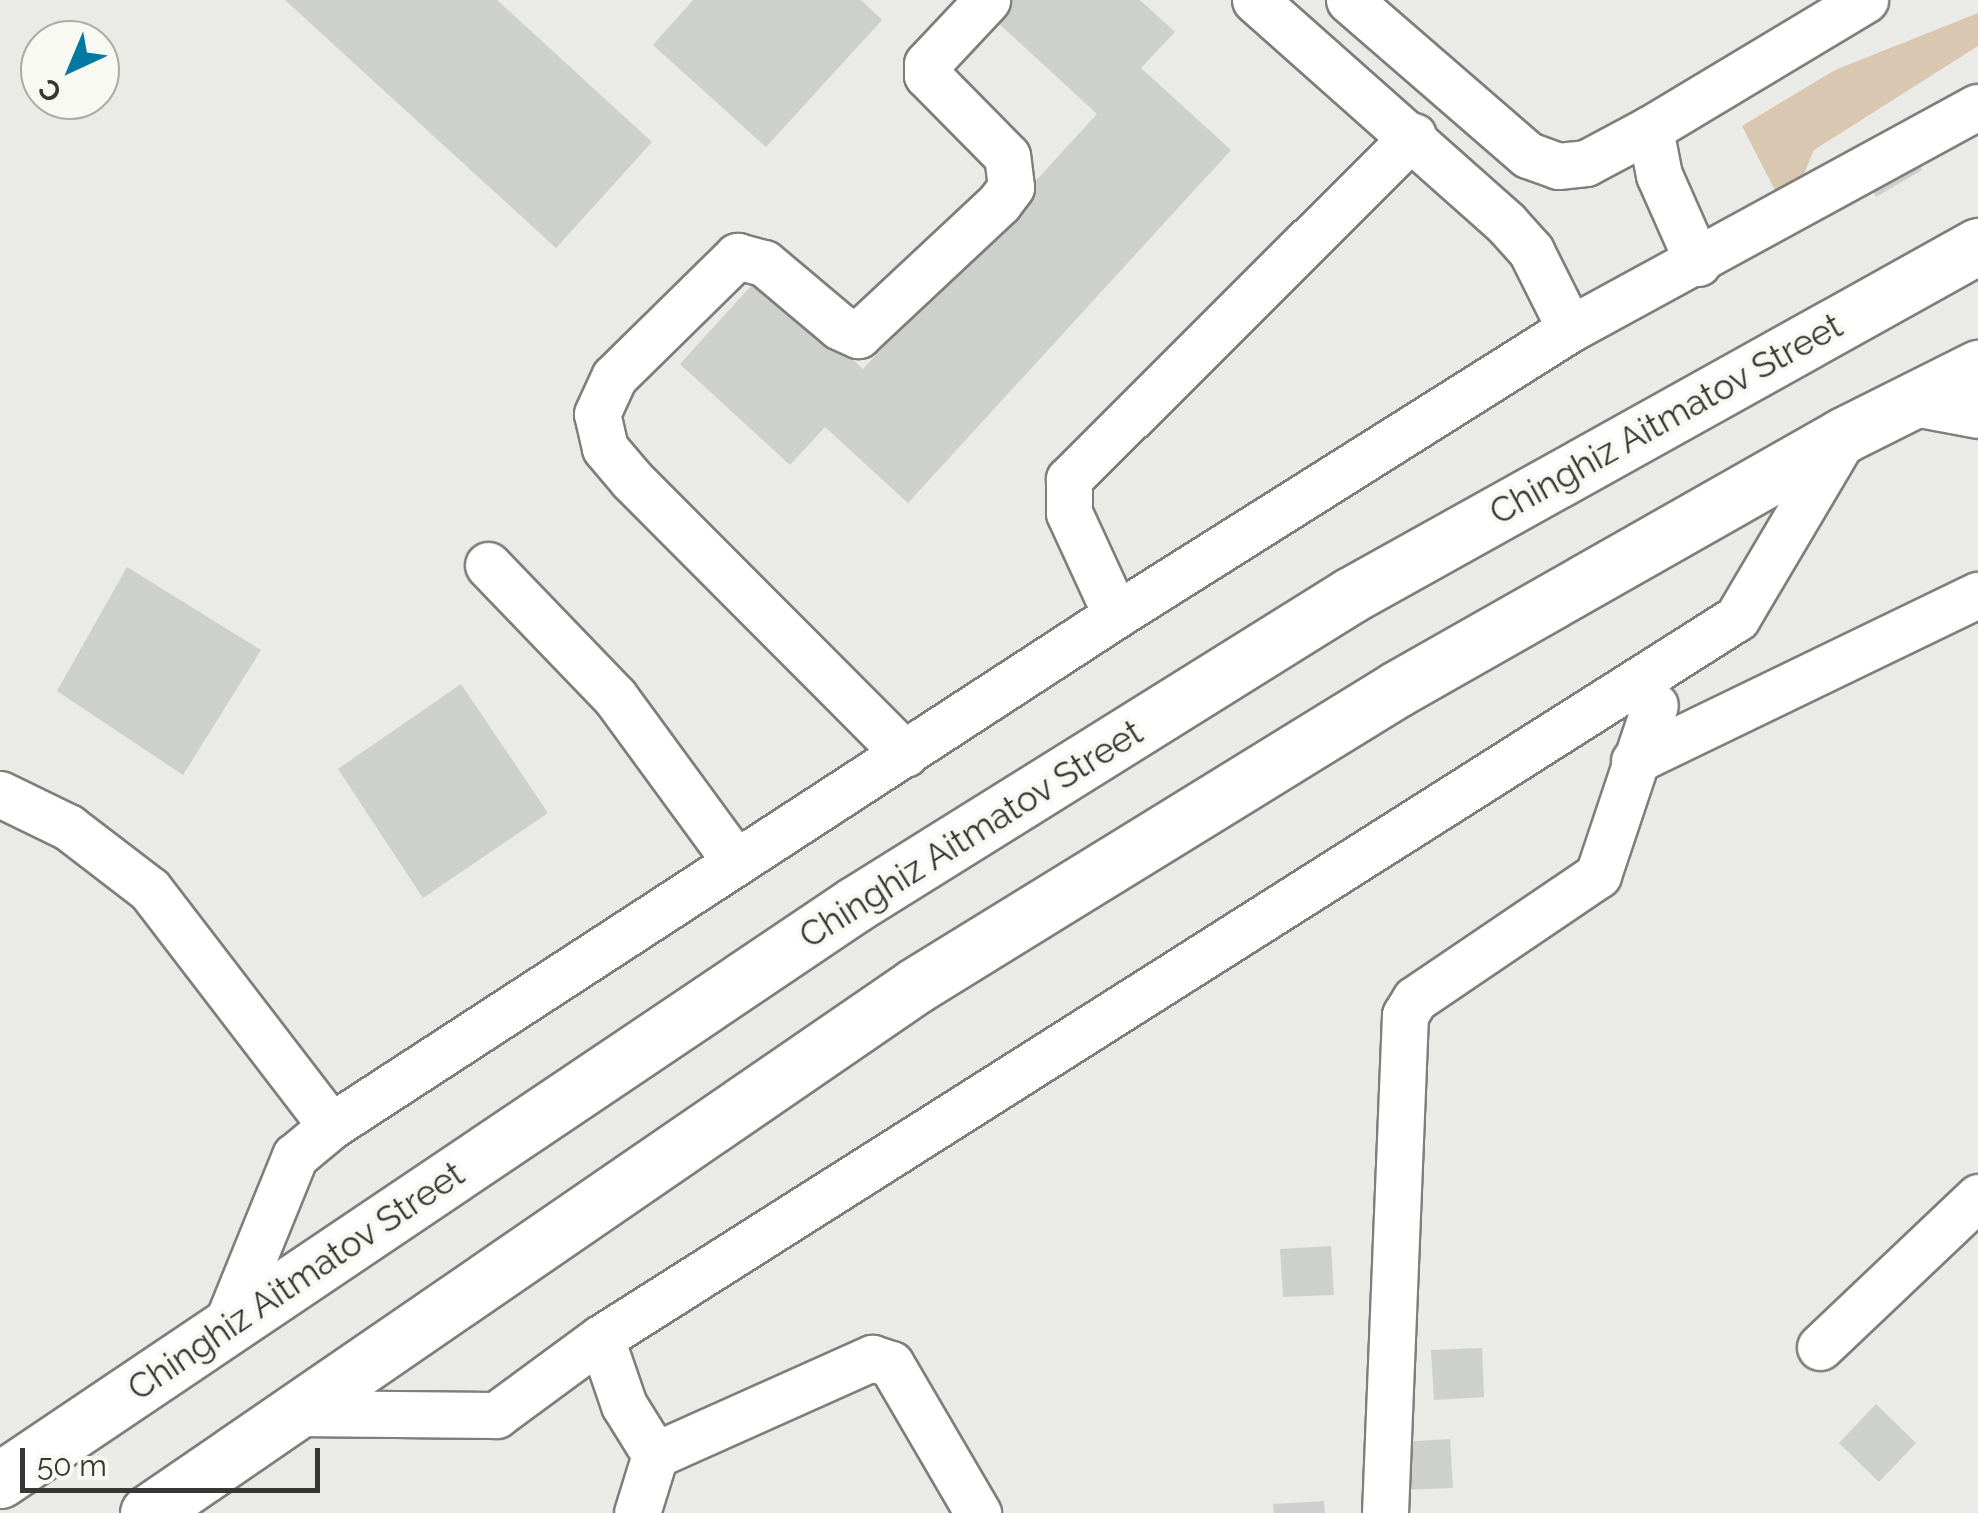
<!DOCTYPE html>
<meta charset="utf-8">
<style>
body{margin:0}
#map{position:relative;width:1978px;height:1513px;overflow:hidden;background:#eaebe6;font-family:Raleway,sans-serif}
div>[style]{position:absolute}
.green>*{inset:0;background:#dac7b2}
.building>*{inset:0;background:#cdd0cc}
.roads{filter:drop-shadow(2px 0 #7e7f7b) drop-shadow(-2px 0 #7e7f7b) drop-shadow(0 2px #7e7f7b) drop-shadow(0 -2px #7e7f7b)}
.minor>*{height:45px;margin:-22.5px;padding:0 22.5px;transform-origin:22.5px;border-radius:22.5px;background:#fff}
.major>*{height:55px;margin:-27.5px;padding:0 27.5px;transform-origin:27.5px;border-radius:27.5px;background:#fff}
span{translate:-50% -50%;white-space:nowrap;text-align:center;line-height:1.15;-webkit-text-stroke:8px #f8f9f3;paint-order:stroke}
.street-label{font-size:35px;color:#373735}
.north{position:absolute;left:20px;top:20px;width:100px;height:100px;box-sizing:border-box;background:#f8f9f3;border:2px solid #ababa7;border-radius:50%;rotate:224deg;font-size:28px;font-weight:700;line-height:40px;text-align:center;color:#373735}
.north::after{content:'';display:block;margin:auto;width:35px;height:45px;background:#0378a1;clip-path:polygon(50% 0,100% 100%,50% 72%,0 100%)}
.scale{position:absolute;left:20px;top:1448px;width:300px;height:45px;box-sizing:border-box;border:5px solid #373735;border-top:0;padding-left:12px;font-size:30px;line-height:35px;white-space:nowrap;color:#373735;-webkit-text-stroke:8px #f8f9f3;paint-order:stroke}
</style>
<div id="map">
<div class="green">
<div style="clip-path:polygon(1978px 13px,1978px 46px,1814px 150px,1797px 190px,1781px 202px,1742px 126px,1835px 70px)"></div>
</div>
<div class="building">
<div style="clip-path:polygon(285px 0,497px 0,652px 142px,556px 248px)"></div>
<div style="clip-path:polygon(693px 0,861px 0,882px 20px,766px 147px,653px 45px)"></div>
<div style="clip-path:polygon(1013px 0,1140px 0,1175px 32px,1141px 68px,1231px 150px,908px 503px,825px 427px,790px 465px,680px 364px,760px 276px,863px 369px,1097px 114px,995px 20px)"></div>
<div style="clip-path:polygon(1908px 146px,1922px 170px,1876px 197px,1863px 174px)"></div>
<div style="clip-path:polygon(127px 567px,261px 650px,183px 775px,57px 691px)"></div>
<div style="clip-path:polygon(461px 684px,548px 813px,423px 898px,338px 769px)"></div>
<div style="clip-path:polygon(1331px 1246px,1334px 1295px,1283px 1297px,1280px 1249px)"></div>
<div style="clip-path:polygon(1482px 1348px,1484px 1397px,1434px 1400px,1431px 1350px)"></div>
<div style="clip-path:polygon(1876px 1404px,1916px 1443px,1879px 1482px,1839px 1443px)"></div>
<div style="clip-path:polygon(1450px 1439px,1453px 1488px,1402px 1490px,1399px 1442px)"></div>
<div style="clip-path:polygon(1324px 1501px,1325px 1513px,1274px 1513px,1273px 1504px)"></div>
</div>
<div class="roads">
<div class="minor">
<div style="left:1255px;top:0;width:336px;rotate:41.6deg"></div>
<div style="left:1506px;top:223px;width:38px;rotate:48deg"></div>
<div style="left:1531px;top:251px;width:87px;rotate:63.4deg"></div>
<div style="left:1349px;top:0;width:237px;rotate:40.9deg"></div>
<div style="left:1528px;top:155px;width:32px;rotate:20deg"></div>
<div style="left:1558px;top:166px;width:28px;rotate:-6deg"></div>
<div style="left:1586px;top:163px;width:72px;rotate:-28deg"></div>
<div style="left:1698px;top:263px;width:96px;rotate:-113.9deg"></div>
<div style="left:1659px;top:175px;width:47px;rotate:-101.1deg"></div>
<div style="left:1650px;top:129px;width:251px;rotate:-31deg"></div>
<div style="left:1909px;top:402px;width:70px;rotate:10.7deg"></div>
<div style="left:488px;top:565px;width:183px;rotate:46.1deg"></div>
<div style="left:615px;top:697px;width:203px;rotate:53.8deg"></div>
<div style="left:1116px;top:615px;width:112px;rotate:-114.7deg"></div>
<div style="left:1069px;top:513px;width:34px;rotate:-90deg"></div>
<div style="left:1069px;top:479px;width:486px;rotate:-44.9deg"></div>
<div style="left:905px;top:754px;width:387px;rotate:-134.9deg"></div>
<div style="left:632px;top:480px;width:42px;rotate:-130.2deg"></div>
<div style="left:605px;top:448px;width:35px;rotate:-103deg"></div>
<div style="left:597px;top:414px;width:41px;rotate:-65.3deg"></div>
<div style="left:614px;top:377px;width:173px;rotate:-44.5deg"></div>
<div style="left:737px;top:256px;width:28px;rotate:15deg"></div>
<div style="left:764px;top:263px;width:99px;rotate:40.1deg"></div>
<div style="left:840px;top:327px;width:20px;rotate:24deg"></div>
<div style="left:858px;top:335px;width:193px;rotate:-43.1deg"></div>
<div style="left:999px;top:203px;width:20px;rotate:-53deg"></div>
<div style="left:1011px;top:187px;width:31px;rotate:-97deg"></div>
<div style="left:1007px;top:156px;width:114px;rotate:-134.6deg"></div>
<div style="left:927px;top:75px;width:11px;rotate:-90deg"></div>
<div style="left:927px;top:64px;width:88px;rotate:-46.8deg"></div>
<div style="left:1634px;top:761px;width:382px;rotate:-25.8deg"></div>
<div style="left:0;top:794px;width:76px;rotate:25.9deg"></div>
<div style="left:68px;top:827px;width:103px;rotate:37.5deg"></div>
<div style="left:150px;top:890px;width:297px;rotate:52.5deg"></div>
<div style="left:225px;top:1328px;width:186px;rotate:-67.9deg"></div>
<div style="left:295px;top:1156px;width:47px;rotate:-39.8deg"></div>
<div style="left:331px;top:1126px;width:937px;rotate:-33.06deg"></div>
<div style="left:1116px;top:615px;width:537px;rotate:-32.21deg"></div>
<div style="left:1570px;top:329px;width:464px;rotate:-28.6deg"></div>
<div style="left:601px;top:1338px;width:71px;rotate:71.1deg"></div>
<div style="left:624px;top:1405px;width:59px;rotate:58.2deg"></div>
<div style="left:655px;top:1455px;width:238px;rotate:-24.1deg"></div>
<div style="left:872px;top:1358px;width:20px;rotate:18deg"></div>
<div style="left:891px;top:1364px;width:173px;rotate:59.7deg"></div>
<div style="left:1820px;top:1347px;width:218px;rotate:-43.5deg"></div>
<div style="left:294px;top:1413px;width:202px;rotate:0.6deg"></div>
<div style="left:496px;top:1415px;width:130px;rotate:-36.3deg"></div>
<div style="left:601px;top:1338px;width:1345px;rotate:-32.37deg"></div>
<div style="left:1737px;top:618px;width:214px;rotate:-59.4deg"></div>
<div style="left:637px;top:1513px;width:61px;rotate:-72.8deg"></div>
<div style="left:1385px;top:1513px;width:498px;rotate:-87.7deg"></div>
<div style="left:1405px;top:1015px;width:19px;rotate:-58deg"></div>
<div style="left:1415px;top:999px;width:221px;rotate:-34.1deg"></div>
<div style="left:1598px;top:875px;width:179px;rotate:-71.5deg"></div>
</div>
<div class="major">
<div style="left:0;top:1480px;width:1030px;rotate:-33.95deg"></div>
<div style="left:854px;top:905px;width:586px;rotate:-31.95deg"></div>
<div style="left:1351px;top:595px;width:718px;rotate:-29.1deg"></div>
<div style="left:148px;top:1513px;width:931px;rotate:-34.49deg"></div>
<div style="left:915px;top:986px;width:566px;rotate:-31.64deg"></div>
<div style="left:1397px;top:689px;width:516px;rotate:-29.59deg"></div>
<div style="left:1846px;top:434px;width:148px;rotate:-26.6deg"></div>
</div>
</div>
<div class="street-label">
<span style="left:1666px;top:419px;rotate:-29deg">Chinghiz Aitmatov Street</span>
<span style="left:971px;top:834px;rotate:-32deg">Chinghiz Aitmatov Street</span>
<span style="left:296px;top:1281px;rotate:-34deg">Chinghiz Aitmatov Street</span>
</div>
<div class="north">С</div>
<div class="scale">50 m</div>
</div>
